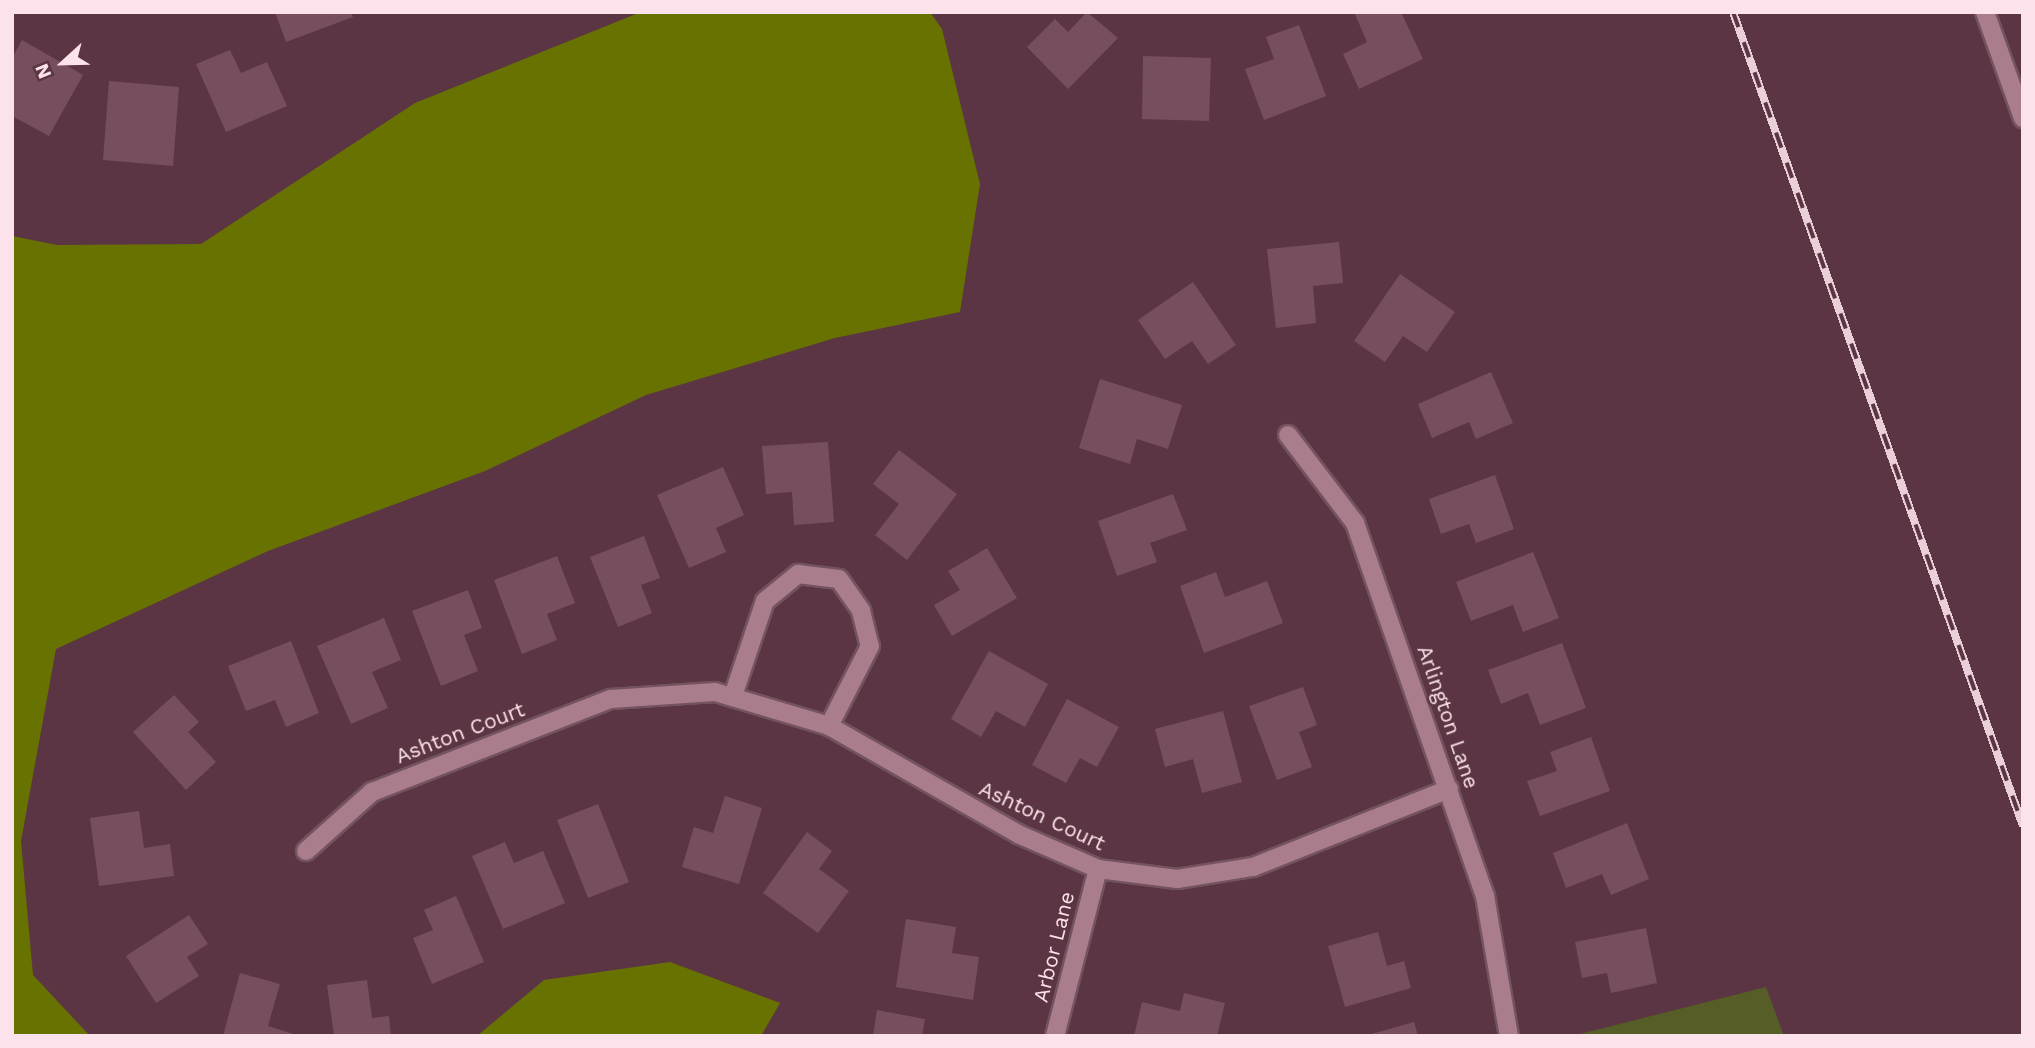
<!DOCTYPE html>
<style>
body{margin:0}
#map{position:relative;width:2035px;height:1048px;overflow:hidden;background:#5b3543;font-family:"Work Sans",sans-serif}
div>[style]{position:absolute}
.green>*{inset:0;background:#565d27}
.forest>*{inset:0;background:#687200}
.building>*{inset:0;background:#774e5d}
.roads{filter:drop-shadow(2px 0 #745360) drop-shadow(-2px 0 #745360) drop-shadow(0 2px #745360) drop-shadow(0 -2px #745360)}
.street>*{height:18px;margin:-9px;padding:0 9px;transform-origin:9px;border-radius:9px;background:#aa7d8d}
.secondary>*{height:18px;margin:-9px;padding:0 9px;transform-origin:9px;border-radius:9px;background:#aa7d8d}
.rail>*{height:8px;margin-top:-4px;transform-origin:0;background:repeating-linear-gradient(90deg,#5b3543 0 16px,#eacfd8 0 32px);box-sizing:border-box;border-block:2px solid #eacfd8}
span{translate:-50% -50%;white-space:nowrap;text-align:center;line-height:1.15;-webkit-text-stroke:5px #5b3543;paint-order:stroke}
.street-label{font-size:21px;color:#fce3eb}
.frame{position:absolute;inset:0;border:14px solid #fce3eb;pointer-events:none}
.north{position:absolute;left:28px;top:28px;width:70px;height:70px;-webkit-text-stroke:5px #5b3543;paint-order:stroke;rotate:248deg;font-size:19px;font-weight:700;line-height:28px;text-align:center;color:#fce3eb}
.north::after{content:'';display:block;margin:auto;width:24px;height:32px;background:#fce3eb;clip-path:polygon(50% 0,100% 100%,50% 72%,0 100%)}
</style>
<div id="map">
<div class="green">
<div style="clip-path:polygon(1766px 987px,1784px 1036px,1572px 1036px)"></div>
</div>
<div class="forest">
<div style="clip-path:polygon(641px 12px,930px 12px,942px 29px,980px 184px,960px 312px,835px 338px,646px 395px,485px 471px,268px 551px,56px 649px,21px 841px,33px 975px,90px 1036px,12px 1036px,12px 236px,57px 245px,201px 244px,415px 103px)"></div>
<div style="clip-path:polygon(670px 962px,780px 1003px,761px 1036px,477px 1036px,544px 980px)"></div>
</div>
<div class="building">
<div style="clip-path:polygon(275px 12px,351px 12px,353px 17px,286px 42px)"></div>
<div style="clip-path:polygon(1087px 12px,1118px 38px,1068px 89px,1027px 47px,1055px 19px,1068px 32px)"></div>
<div style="clip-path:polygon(1354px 12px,1401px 12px,1423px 59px,1359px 89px,1343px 54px,1367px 42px)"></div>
<div style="clip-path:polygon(1299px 25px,1326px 96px,1264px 120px,1245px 69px,1274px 59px,1266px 37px)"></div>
<div style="clip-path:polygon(22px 40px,83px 75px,49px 136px,12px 116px,12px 58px)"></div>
<div style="clip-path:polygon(230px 50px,241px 73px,267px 62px,287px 106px,226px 132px,196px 64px)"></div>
<div style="clip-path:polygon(1143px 56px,1211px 58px,1209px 121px,1142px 119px)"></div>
<div style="clip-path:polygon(109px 81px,179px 87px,173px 166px,103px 160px)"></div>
<div style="clip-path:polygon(1339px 242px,1343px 283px,1313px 286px,1316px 323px,1276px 328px,1267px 249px)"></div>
<div style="clip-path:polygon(1400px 274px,1455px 312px,1427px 352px,1403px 336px,1385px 362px,1354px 341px)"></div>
<div style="clip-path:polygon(1193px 282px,1236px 345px,1208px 364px,1192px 341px,1165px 359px,1138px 320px)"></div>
<div style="clip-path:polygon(1491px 372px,1513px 423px,1476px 439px,1469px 422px,1432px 438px,1418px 404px)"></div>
<div style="clip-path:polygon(1100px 379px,1182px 405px,1168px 449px,1137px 439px,1130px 464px,1079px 448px)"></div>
<div style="clip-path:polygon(828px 442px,834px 522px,794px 525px,792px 492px,766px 494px,762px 446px)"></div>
<div style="clip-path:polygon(899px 450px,957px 494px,907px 560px,875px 535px,899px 504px,873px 484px)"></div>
<div style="clip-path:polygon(723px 467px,744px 515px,716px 528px,726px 552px,689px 568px,657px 495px)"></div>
<div style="clip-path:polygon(1495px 475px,1514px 529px,1476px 543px,1469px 524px,1441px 534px,1429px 499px)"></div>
<div style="clip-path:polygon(1173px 494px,1187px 530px,1150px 543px,1157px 562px,1117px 576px,1098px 521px)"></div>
<div style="clip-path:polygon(644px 536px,660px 578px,641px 585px,652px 613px,618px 627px,590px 557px)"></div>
<div style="clip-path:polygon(987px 548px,1017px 598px,952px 636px,934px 605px,960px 590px,948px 571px)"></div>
<div style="clip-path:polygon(1533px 552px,1559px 618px,1523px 632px,1513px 605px,1471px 621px,1456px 582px)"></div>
<div style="clip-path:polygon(557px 556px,575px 603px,547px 614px,557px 640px,522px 654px,494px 580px)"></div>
<div style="clip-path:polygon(1216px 572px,1225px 597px,1267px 581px,1283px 623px,1204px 653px,1180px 586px)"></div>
<div style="clip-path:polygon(468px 590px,482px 628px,464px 635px,478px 671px,441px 686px,412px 611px)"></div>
<div style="clip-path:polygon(384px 618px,401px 660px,372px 672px,388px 708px,351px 724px,317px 646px)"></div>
<div style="clip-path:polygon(291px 641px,319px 713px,286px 727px,275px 700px,246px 711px,228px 666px)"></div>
<div style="clip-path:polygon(1562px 643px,1586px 708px,1540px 725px,1528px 693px,1501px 704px,1488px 670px)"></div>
<div style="clip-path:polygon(989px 651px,1048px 684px,1025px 727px,996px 711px,981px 737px,951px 719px)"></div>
<div style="clip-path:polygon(1303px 687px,1317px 725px,1299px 732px,1312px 767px,1277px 780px,1249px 706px)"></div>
<div style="clip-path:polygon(174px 695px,199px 722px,188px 732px,216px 762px,186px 790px,133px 732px)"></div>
<div style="clip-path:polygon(1067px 699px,1119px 727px,1097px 767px,1080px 758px,1066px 783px,1032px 765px)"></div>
<div style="clip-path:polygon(1223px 711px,1242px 782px,1202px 793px,1193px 759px,1165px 767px,1155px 729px)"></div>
<div style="clip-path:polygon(1591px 737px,1610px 791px,1540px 816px,1527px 781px,1557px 771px,1550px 752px)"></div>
<div style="clip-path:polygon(725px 796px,762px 808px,739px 884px,682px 867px,694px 827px,713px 833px)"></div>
<div style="clip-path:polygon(598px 804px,629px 882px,588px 898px,557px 820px)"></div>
<div style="clip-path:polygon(139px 811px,144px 848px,170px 844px,174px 876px,99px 886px,90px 818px)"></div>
<div style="clip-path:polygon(1627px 823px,1649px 879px,1611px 895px,1602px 874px,1566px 888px,1553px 853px)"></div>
<div style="clip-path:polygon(807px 832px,832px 851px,819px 869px,849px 891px,818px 933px,763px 893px)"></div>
<div style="clip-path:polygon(505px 842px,514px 863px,543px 851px,565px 903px,503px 929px,472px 856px)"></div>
<div style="clip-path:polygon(456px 896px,484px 962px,432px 984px,413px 938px,433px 930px,424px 910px)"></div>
<div style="clip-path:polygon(189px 915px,208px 944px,187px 957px,199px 976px,156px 1003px,126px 956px)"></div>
<div style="clip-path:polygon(906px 919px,956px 927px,952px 953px,979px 957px,973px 1000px,896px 987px)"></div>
<div style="clip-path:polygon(1646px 928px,1657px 983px,1611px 993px,1607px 973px,1582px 978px,1575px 942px)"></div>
<div style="clip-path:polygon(1378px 932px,1387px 966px,1404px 961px,1411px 988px,1345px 1007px,1328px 946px)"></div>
<div style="clip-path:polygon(240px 973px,280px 984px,268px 1026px,300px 1036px,223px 1036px)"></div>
<div style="clip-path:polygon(367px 980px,372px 1018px,389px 1016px,391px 1036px,334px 1036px,327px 985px)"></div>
<div style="clip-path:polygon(1184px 993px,1225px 1003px,1217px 1036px,1134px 1036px,1142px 1002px,1180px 1011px)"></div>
<div style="clip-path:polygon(877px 1010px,925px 1019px,922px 1036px,873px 1036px)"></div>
<div style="clip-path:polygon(1414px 1022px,1418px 1036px,1368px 1036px,1368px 1035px)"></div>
</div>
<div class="roads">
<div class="street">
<div style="left:1288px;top:435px;width:111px;rotate:52.7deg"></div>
<div style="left:1355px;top:523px;width:395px;rotate:70.8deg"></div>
<div style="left:1485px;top:896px;width:142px;rotate:80.3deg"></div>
<div style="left:733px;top:696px;width:100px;rotate:-71.4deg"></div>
<div style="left:765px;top:601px;width:43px;rotate:-39.3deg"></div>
<div style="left:798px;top:574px;width:41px;rotate:7deg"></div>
<div style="left:839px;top:579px;width:39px;rotate:55deg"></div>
<div style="left:861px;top:611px;width:36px;rotate:76deg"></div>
<div style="left:870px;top:646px;width:90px;rotate:117.1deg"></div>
<div style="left:306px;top:851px;width:89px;rotate:-41.8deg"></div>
<div style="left:372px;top:792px;width:256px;rotate:-21.3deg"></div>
<div style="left:611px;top:699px;width:104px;rotate:-3.9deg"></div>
<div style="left:715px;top:692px;width:119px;rotate:16.6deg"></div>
<div style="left:829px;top:726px;width:218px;rotate:29.7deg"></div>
<div style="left:1018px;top:834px;width:87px;rotate:23.6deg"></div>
<div style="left:1098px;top:869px;width:80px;rotate:7.2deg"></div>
<div style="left:1177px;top:879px;width:77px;rotate:-9deg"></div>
<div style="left:1253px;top:867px;width:211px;rotate:-21.7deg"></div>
<div style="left:1055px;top:1036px;width:172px;rotate:-75.6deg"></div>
</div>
<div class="secondary">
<div style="left:1985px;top:12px;width:113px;rotate:70.3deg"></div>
</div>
</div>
<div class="rail">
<div style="left:1733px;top:12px;width:864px;rotate:70.39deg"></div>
</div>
<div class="street-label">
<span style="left:1448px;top:717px;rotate:71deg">Arlington Lane</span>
<span style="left:460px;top:733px;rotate:-21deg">Ashton Court</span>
<span style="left:1042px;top:816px;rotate:25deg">Ashton Court</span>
<span style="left:1054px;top:947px;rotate:-76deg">Arbor Lane</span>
</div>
<div class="frame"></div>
<div class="north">N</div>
</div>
